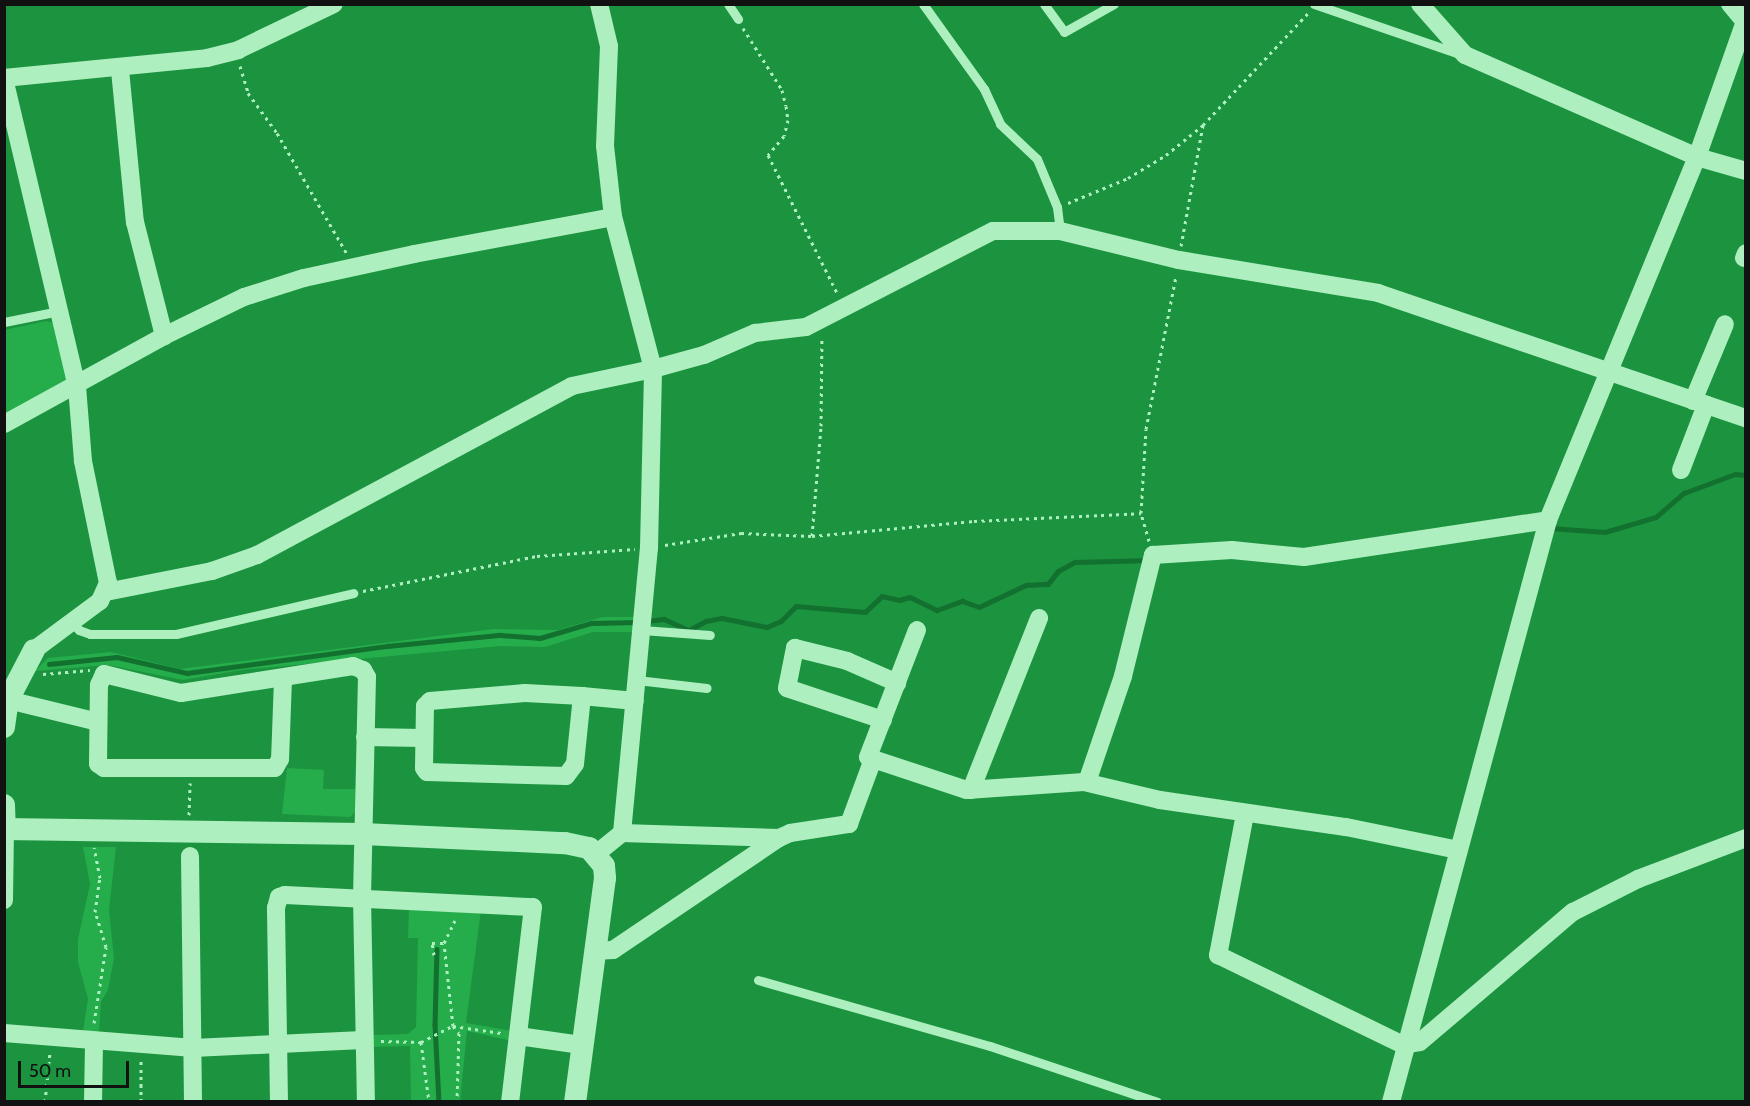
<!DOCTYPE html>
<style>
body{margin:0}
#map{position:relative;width:1750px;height:1106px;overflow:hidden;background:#1c933f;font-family:Cabin,sans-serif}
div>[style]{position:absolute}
.green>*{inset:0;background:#25ac4b}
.stream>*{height:4.5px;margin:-2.25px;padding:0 2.25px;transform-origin:2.25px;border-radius:2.25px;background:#137130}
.path>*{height:3px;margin-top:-1.5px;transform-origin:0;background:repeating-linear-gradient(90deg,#adefbf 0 3px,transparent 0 7.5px)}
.service>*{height:9px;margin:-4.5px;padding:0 4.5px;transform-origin:4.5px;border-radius:4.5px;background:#adefbf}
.minor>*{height:18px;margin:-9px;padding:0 9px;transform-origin:9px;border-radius:9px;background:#adefbf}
.tertiary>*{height:22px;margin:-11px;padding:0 11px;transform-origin:11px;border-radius:11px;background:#adefbf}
span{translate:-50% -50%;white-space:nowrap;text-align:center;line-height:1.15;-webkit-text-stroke:4.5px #1c933f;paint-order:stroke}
.frame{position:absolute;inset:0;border:6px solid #111;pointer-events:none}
.scale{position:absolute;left:18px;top:1061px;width:111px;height:27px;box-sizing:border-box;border:3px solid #111;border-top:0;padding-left:8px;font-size:18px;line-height:21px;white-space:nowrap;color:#111;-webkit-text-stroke:4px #1c933f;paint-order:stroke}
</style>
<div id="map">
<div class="green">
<div style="clip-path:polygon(46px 321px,55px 323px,69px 383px,4px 418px,4px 330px)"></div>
<div style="clip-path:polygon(602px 617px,636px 617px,634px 632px,593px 632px,545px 647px,501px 646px,241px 670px,183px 680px,108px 665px,35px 671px,48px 658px,111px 652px,180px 669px,493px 629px,558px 630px)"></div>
<div style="clip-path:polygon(287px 768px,324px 770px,323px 789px,355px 789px,355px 812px,350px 817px,282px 814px)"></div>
<div style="clip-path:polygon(83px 847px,116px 847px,109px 910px,114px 958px,108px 990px,101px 1002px,99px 1032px,83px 1031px,88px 999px,78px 962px,78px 939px,90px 884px)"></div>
<div style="clip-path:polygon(409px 908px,481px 910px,466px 1023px,513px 1031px,512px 1041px,467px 1031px,460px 1102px,411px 1101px,410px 1046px,372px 1047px,372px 1035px,408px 1034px,416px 1027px,418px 938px,408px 938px)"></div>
</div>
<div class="stream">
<div style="left:1550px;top:528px;width:55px;rotate:4.2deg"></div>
<div style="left:1605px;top:532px;width:53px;rotate:-16.4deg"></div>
<div style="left:1656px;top:517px;width:37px;rotate:-41deg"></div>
<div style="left:1684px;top:493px;width:54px;rotate:-20.4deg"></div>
<div style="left:1735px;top:474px;width:11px;rotate:5deg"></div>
<div style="left:647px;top:621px;width:17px;rotate:-7deg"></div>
<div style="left:664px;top:619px;width:27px;rotate:24deg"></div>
<div style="left:689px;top:630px;width:19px;rotate:-28deg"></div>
<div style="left:706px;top:621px;width:16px;rotate:-11deg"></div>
<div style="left:722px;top:618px;width:46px;rotate:11.3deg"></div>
<div style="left:767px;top:627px;width:15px;rotate:-23deg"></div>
<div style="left:781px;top:621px;width:21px;rotate:-45deg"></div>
<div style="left:796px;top:606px;width:69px;rotate:5deg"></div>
<div style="left:865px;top:612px;width:23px;rotate:-43deg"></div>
<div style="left:882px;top:596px;width:17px;rotate:13deg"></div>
<div style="left:899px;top:600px;width:11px;rotate:-15deg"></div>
<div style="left:910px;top:597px;width:30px;rotate:26deg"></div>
<div style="left:937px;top:610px;width:27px;rotate:-20deg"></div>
<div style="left:962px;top:601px;width:18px;rotate:19deg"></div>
<div style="left:979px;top:607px;width:52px;rotate:-25.1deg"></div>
<div style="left:1026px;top:585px;width:22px;rotate:-3deg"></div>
<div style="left:1048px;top:584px;width:16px;rotate:-52deg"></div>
<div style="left:1058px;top:571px;width:19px;rotate:-28deg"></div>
<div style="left:1075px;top:562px;width:74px;rotate:-1.5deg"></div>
<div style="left:49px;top:664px;width:68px;rotate:-5.9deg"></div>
<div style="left:117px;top:657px;width:72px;rotate:12.9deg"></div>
<div style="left:187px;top:673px;width:202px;rotate:-7.7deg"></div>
<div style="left:387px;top:646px;width:114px;rotate:-5.6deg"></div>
<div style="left:500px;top:635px;width:40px;rotate:4.3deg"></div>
<div style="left:540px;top:638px;width:53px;rotate:-16.4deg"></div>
<div style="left:591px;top:623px;width:47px;rotate:-1.2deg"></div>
<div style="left:437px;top:949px;width:75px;rotate:91.5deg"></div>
<div style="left:435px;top:1024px;width:78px;rotate:87.1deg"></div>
</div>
<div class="path">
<div style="left:743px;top:28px;width:73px;rotate:57.8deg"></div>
<div style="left:782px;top:90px;width:16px;rotate:76deg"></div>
<div style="left:786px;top:106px;width:14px;rotate:82deg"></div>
<div style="left:788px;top:120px;width:16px;rotate:104deg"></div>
<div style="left:784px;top:136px;width:25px;rotate:130deg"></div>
<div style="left:768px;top:155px;width:157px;rotate:63.4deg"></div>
<div style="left:240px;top:66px;width:28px;rotate:73deg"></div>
<div style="left:248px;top:93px;width:49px;rotate:54.1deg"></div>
<div style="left:277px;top:133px;width:138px;rotate:59.9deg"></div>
<div style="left:1068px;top:203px;width:65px;rotate:-22.6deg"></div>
<div style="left:1128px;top:178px;width:44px;rotate:-31.2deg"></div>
<div style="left:1166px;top:155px;width:48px;rotate:-39deg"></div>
<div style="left:1203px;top:125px;width:155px;rotate:-46.8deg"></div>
<div style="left:1181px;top:246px;width:123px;rotate:-79.7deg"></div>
<div style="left:812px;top:536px;width:110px;rotate:-85.3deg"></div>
<div style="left:821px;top:426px;width:89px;rotate:-89.4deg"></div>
<div style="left:1149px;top:541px;width:29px;rotate:-106deg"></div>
<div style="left:1141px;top:513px;width:84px;rotate:-86.6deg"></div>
<div style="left:1146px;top:429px;width:156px;rotate:-78.9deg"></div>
<div style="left:665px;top:545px;width:77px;rotate:-9deg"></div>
<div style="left:741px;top:533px;width:71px;rotate:2.4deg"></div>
<div style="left:812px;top:536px;width:163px;rotate:-5.3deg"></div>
<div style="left:974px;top:521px;width:167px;rotate:-2.7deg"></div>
<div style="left:363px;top:591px;width:177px;rotate:-11.4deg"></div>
<div style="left:537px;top:556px;width:98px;rotate:-4.1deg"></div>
<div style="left:43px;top:674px;width:47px;rotate:-4.9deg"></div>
<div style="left:189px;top:815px;width:32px;rotate:-88deg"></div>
<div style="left:434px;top:955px;width:12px;rotate:-99deg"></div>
<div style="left:432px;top:943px;width:12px"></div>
<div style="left:94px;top:1023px;width:77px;rotate:-81deg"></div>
<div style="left:106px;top:947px;width:37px;rotate:-107deg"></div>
<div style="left:95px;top:912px;width:34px;rotate:-82deg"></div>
<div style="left:100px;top:878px;width:31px;rotate:-101deg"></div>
<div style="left:453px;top:1026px;width:9px;rotate:49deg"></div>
<div style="left:459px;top:1033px;width:69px;rotate:91.7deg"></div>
<div style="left:453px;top:1026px;width:49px;rotate:8.1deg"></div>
<div style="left:381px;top:1041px;width:40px;rotate:1.4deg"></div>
<div style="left:421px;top:1042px;width:61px;rotate:82.4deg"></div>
<div style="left:421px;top:1042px;width:36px;rotate:-27deg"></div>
<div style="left:453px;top:1026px;width:83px;rotate:-96.2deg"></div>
<div style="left:444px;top:943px;width:25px;rotate:-64deg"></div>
<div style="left:45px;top:1102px;width:50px;rotate:-84.3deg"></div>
<div style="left:141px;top:1102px;width:43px;rotate:-90deg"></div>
</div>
<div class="service">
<div style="left:728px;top:4px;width:18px;rotate:56deg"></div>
<div style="left:923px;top:4px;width:105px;rotate:54.3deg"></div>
<div style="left:984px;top:89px;width:38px;rotate:65deg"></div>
<div style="left:1000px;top:124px;width:51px;rotate:43.4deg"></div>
<div style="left:1037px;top:159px;width:52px;rotate:67.4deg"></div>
<div style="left:1057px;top:207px;width:24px;rotate:83deg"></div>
<div style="left:1044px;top:4px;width:34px;rotate:54deg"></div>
<div style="left:1064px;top:32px;width:57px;rotate:-29.2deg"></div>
<div style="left:1314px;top:4px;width:157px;rotate:19deg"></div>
<div style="left:4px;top:322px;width:56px;rotate:-11.3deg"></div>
<div style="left:70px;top:621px;width:13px;rotate:45deg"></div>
<div style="left:79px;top:630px;width:12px;rotate:20deg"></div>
<div style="left:90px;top:634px;width:86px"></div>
<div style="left:176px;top:634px;width:182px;rotate:-13deg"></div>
<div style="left:642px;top:630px;width:68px;rotate:4.2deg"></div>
<div style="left:637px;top:680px;width:70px;rotate:6.5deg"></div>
<div style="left:758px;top:980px;width:241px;rotate:15.9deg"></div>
<div style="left:990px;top:1046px;width:176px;rotate:18.5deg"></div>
</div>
<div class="minor">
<div style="left:1420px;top:4px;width:68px;rotate:48.6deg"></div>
<div style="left:1465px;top:55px;width:253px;rotate:23.7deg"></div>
<div style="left:1697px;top:157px;width:51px;rotate:15.9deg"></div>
<div style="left:1730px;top:4px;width:25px;rotate:50deg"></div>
<div style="left:120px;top:70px;width:153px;rotate:84.4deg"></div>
<div style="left:135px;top:222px;width:118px;rotate:75.7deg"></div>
<div style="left:1744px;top:258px;width:5px;rotate:-68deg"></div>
<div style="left:1693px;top:401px;width:83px;rotate:-67.4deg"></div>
<div style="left:4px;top:424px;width:183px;rotate:-28.8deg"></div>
<div style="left:164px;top:336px;width:89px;rotate:-26deg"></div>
<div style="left:244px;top:297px;width:63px;rotate:-17.6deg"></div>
<div style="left:304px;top:278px;width:113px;rotate:-12.3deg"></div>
<div style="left:414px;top:254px;width:202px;rotate:-10.5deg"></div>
<div style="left:1681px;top:470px;width:70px;rotate:-69deg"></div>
<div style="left:106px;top:592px;width:108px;rotate:-11.2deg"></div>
<div style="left:212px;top:571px;width:48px;rotate:-19.6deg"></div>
<div style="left:257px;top:555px;width:357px;rotate:-28.2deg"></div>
<div style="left:572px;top:386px;width:83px;rotate:-11.9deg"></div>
<div style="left:653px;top:369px;width:157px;rotate:-104.7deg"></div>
<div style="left:613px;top:217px;width:71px;rotate:-96.4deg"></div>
<div style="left:605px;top:146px;width:100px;rotate:-87.7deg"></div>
<div style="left:609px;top:46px;width:43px;rotate:-103.4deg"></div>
<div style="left:34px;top:650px;width:82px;rotate:-36.6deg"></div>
<div style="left:100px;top:601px;width:20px;rotate:-66deg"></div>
<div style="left:108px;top:583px;width:125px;rotate:-101.6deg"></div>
<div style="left:83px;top:461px;width:74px;rotate:-94.6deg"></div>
<div style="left:77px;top:387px;width:318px;rotate:-103.3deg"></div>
<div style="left:4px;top:78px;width:204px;rotate:-5.6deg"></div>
<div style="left:207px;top:58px;width:32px;rotate:-14deg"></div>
<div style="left:238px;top:50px;width:106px;rotate:-25.6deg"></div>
<div style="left:283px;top:679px;width:80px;rotate:92.1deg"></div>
<div style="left:280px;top:759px;width:10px;rotate:119deg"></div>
<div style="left:275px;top:768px;width:171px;rotate:180deg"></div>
<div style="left:104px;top:768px;width:7px;rotate:-146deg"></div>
<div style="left:98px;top:764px;width:79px;rotate:-89.3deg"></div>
<div style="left:99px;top:685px;width:12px;rotate:-66deg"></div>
<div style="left:104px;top:674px;width:79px;rotate:13.9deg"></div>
<div style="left:181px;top:693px;width:174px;rotate:-8.9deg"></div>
<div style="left:353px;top:666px;width:11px;rotate:22deg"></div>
<div style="left:363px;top:670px;width:8px;rotate:60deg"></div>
<div style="left:367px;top:677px;width:220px;rotate:91.3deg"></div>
<div style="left:362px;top:897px;width:205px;rotate:88.9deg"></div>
<div style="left:582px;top:696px;width:68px;rotate:95.9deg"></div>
<div style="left:575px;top:764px;width:15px;rotate:127deg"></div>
<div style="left:566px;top:776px;width:139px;rotate:-178.4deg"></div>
<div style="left:427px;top:772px;width:5px;rotate:-127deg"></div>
<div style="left:424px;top:768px;width:62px;rotate:-89.1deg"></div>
<div style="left:425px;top:706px;width:7px;rotate:-45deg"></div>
<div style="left:430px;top:701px;width:95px;rotate:-4.8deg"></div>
<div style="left:525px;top:693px;width:57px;rotate:3deg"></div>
<div style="left:582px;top:696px;width:53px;rotate:5.4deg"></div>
<div style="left:4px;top:699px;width:97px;rotate:13.7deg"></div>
<div style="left:883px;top:720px;width:101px;rotate:-161.6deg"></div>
<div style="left:787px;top:688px;width:41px;rotate:-78.7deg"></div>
<div style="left:795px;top:648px;width:54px;rotate:14deg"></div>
<div style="left:847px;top:661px;width:55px;rotate:23.7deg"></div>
<div style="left:365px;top:737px;width:58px;rotate:1deg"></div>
<div style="left:873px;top:759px;width:5px;rotate:-158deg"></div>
<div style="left:868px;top:757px;width:136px;rotate:-68.9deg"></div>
<div style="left:1087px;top:782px;width:112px;rotate:-71.2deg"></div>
<div style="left:1123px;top:676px;width:125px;rotate:-76.1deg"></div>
<div style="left:1153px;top:555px;width:79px;rotate:-3.6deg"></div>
<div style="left:1232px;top:550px;width:72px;rotate:5.6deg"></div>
<div style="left:1304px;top:557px;width:247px;rotate:-8.6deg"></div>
<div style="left:971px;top:790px;width:185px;rotate:-68.4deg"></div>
<div style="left:1245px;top:814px;width:144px;rotate:100.8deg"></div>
<div style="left:1218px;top:955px;width:206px;rotate:25.9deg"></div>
<div style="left:1403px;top:1045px;width:17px;rotate:-10deg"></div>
<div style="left:1420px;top:1042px;width:201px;rotate:-40.4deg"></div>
<div style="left:1573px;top:912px;width:73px;rotate:-26.9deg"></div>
<div style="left:1638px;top:879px;width:116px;rotate:-20.8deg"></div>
<div style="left:622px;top:833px;width:157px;rotate:1.8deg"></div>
<div style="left:596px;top:854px;width:33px;rotate:-39deg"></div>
<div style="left:622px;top:833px;width:286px;rotate:-84.6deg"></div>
<div style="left:649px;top:548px;width:179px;rotate:-88.7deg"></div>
<div style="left:653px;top:369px;width:53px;rotate:-15.4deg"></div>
<div style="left:704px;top:355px;width:56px;rotate:-23.3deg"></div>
<div style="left:755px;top:333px;width:51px;rotate:-6.7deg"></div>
<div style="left:806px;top:327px;width:210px;rotate:-27.2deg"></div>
<div style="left:993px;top:231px;width:67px"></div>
<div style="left:1060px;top:231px;width:122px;rotate:13.7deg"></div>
<div style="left:1179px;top:260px;width:202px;rotate:9.4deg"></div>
<div style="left:1378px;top:293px;width:389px;rotate:18.8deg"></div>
<div style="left:190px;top:856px;width:246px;rotate:89.3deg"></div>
<div style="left:4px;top:900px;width:71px;rotate:-89.2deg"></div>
<div style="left:595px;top:951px;width:18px;rotate:-3deg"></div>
<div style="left:613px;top:950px;width:200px;rotate:-34deg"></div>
<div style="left:779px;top:838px;width:12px;rotate:-24deg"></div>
<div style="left:790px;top:833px;width:60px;rotate:-8.7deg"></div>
<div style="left:849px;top:824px;width:69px;rotate:-69.7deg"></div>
<div style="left:873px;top:759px;width:99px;rotate:18.3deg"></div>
<div style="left:967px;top:790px;width:117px;rotate:-3.9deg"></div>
<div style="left:1084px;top:782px;width:78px;rotate:13.3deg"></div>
<div style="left:1160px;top:800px;width:188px;rotate:8.3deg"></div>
<div style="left:1346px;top:827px;width:114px;rotate:11.6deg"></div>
<div style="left:4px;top:1033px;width:190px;rotate:4.5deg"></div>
<div style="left:193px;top:1048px;width:170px;rotate:-2.7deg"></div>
<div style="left:518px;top:1036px;width:64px;rotate:8.1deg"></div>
<div style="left:93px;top:1102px;width:59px;rotate:-89deg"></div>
<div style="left:279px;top:1102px;width:194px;rotate:-90.9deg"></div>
<div style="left:276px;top:908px;width:11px;rotate:-75deg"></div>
<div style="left:279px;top:897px;width:6px;rotate:-18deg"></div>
<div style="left:285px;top:895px;width:248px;rotate:2.8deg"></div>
<div style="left:533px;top:907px;width:196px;rotate:96.7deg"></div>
<div style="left:1391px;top:1102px;width:603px;rotate:-74.9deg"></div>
<div style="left:1548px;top:520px;width:392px;rotate:-67.7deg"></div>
<div style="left:1697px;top:157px;width:146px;rotate:-70.5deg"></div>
</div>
<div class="tertiary">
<div style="left:4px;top:727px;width:27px;rotate:-82deg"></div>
<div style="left:8px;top:700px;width:56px;rotate:-62.5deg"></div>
<div style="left:4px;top:805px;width:24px;rotate:88deg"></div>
<div style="left:4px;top:829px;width:359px;rotate:0.8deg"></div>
<div style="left:363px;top:834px;width:202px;rotate:2.6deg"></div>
<div style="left:565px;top:843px;width:25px;rotate:12deg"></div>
<div style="left:589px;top:848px;width:23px;rotate:50deg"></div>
<div style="left:604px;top:866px;width:12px;rotate:85deg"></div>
<div style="left:605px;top:878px;width:226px;rotate:97.6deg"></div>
</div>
<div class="frame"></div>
<div class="scale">50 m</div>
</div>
